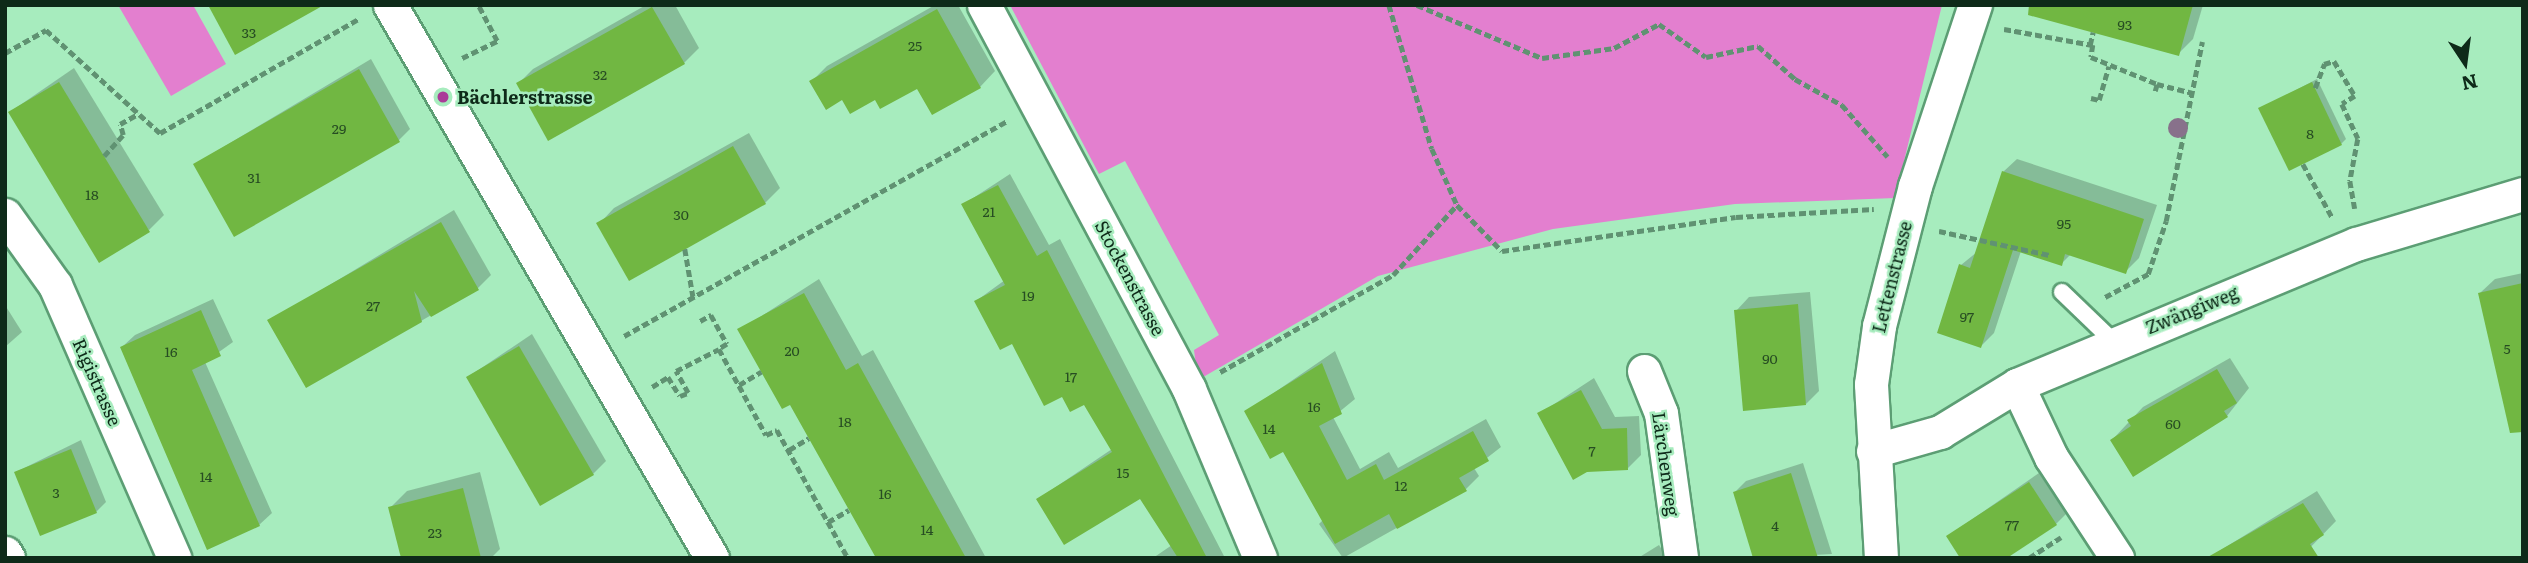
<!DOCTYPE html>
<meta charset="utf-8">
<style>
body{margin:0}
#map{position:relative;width:2528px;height:563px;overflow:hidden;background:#a7ecbe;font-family:Literata,serif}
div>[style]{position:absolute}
.green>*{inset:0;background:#e37fcf}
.shadow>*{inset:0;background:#0003}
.building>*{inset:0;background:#71b742}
.path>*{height:4.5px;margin-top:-2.25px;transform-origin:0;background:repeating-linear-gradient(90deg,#609272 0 7px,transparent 0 10.5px)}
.roads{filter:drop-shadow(2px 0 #5c9e74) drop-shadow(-2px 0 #5c9e74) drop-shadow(0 2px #5c9e74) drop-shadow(0 -2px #5c9e74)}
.service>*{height:16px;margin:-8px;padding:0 8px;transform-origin:8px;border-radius:8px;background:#fff}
.minor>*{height:33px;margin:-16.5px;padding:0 16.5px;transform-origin:16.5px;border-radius:16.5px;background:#fff}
.trees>*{width:20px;height:20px;margin:-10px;border-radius:50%;background:#88718b}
.dots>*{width:19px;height:19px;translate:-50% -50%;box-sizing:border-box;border:4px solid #a7ecbe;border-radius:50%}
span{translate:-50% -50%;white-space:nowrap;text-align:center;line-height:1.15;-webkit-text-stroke:5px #a7ecbe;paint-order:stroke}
.number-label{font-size:14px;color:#274d23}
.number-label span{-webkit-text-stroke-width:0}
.poi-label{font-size:18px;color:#0e2a19;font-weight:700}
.left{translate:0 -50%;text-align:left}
.street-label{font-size:18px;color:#0e2a19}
.frame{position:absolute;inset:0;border:7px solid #0e2a19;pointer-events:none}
.north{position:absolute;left:2430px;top:28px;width:70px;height:70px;-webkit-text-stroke:5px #a7ecbe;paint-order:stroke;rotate:167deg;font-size:19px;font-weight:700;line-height:28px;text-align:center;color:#0e2a19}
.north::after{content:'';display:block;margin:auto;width:24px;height:32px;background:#0e2a19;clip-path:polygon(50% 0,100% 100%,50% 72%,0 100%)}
</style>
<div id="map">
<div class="green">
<div style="clip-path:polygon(118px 5px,193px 5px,226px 64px,171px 96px)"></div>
<div style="clip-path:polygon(1010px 5px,1942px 5px,1895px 198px,1735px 204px,1553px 229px,1378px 276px,1198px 380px,1194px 350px,1219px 335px,1125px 161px,1099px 174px)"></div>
</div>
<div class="shadow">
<div style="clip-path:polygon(646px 5px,675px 5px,699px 48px,684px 63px,518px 84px,533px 69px)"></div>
<div style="clip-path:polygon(935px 5px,958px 5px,995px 71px,980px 87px,918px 86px,875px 98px,812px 81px,827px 66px)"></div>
<div style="clip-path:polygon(2039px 5px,2203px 5px,2193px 39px,2178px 54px)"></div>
<div style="clip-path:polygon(371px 59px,410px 129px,399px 140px,195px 164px)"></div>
<div style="clip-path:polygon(74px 68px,164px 215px,149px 230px,10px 112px)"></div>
<div style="clip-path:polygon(2317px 79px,2346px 139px,2341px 144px,2260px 109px)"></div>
<div style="clip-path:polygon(749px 133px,780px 188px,765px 203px,599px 224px,614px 208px)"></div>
<div style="clip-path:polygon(2017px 159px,2157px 205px,2139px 258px,2125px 272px,2071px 254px,2061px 264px,2021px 251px,1994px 333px,1981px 346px,1961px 265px,1977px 252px,2003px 172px)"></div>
<div style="clip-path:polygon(1010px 174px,1049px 245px,1060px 239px,1225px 558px,1153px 558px,1172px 545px,1141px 497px,1038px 499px,1112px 449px,1085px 403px,1062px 394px,976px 301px,1005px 280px,964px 204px)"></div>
<div style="clip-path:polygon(454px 210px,491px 275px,478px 288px,421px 321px,270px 321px)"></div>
<div style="clip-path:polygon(2523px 273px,2523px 401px,2480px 293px,2495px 279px)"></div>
<div style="clip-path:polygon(819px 279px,862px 356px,873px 350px,986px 558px,878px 558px,791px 402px,740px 330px)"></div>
<div style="clip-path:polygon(1810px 292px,1819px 391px,1806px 404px,1736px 311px,1749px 297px)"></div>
<div style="clip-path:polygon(213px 299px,233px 342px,205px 362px,272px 513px,259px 525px,122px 347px,135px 335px)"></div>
<div style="clip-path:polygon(5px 305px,22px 332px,5px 347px)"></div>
<div style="clip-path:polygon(532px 334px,606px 461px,593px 474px,468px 377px)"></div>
<div style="clip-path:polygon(1335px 351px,1355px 399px,1333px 417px,1360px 469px,1389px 452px,1398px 468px,1486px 419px,1501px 447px,1474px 468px,1479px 476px,1466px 489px,1343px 558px,1319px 524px,1323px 520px,1284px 449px,1246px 412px)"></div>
<div style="clip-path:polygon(2230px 358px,2249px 388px,2227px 416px,2112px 440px,2143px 407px)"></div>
<div style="clip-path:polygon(1594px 378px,1615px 417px,1639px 416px,1641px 455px,1628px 468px,1539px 414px)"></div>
<div style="clip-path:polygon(81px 440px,106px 502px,96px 512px,16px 472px)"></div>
<div style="clip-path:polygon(1803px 463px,1832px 554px,1758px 558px,1735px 492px,1746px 481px)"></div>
<div style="clip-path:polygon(480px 472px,500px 549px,491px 558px,403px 558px,390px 508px,407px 491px)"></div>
<div style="clip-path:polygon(2039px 473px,2066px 514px,2056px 524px,1948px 536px)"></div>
<div style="clip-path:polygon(2317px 491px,2336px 521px,2300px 558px,2216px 553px)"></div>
<div style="clip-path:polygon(1659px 545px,1667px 558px,1638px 558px)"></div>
</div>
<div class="building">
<div style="clip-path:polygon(208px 5px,324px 5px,235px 55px)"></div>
<div style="clip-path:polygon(2029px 5px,2193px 5px,2179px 56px,2028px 15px)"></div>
<div style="clip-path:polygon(652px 7px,685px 64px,548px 141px,516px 83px)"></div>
<div style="clip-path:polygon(937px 9px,981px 88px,932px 115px,917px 89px,880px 109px,875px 100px,850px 114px,842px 100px,826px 110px,809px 81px)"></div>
<div style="clip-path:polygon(359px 69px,400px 142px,234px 237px,193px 164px)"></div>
<div style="clip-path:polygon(59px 82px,150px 232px,99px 263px,8px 112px)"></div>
<div style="clip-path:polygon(2312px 82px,2342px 145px,2289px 171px,2258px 108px)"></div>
<div style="clip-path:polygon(733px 146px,766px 204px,629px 281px,596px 223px)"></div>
<div style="clip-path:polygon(2002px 171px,2144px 219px,2126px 274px,2065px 254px,2062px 266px,2013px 250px,1981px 348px,1937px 333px,1959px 264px,1970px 268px)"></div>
<div style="clip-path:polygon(998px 185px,1037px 256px,1047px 250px,1207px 558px,1178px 558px,1140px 499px,1064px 545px,1036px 499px,1112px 452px,1084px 405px,1070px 412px,1062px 397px,1044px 406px,1012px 344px,1000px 350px,974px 301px,1005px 285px,961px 204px)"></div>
<div style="clip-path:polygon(441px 222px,479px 290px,431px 317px,414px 291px,422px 322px,306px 388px,267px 320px)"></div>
<div style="clip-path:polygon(2523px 283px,2523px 432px,2510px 433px,2478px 293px)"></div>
<div style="clip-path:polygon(804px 293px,846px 370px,858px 363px,966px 558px,876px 558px,790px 405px,782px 409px,737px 329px)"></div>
<div style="clip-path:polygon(1798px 304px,1806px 405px,1743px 411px,1734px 310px)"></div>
<div style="clip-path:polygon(201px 310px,221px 356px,192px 370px,260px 526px,207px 550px,120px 347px)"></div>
<div style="clip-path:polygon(519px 346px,594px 475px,540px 506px,466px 377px)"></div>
<div style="clip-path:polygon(1322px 363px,1342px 414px,1319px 426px,1347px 480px,1376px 464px,1384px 480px,1473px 431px,1489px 461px,1459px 478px,1467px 491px,1397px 529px,1389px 514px,1335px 544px,1283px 452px,1270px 459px,1244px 411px)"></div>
<div style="clip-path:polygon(2217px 369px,2237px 403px,2224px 411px,2228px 417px,2133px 477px,2110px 440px,2131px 426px,2127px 420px)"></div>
<div style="clip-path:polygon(1581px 390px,1602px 429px,1627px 428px,1628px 470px,1587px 472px,1573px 480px,1537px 413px)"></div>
<div style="clip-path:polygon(71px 449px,97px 513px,40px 536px,14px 472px)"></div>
<div style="clip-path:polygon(1791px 473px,1818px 558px,1753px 558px,1733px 492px)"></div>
<div style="clip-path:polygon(2029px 482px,2057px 525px,2007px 558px,1960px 558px,1946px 536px)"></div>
<div style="clip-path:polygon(463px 488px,481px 558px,401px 558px,388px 507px)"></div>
<div style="clip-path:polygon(2303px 503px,2324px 535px,2310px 544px,2319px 558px,2206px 558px)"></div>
</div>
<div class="path">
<div style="left:1389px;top:5px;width:150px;rotate:73.4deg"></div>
<div style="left:1432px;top:149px;width:61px;rotate:65.9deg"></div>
<div style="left:1457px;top:205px;width:64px;rotate:45.6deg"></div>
<div style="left:1502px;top:251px;width:236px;rotate:-8.3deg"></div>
<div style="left:1736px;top:217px;width:138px;rotate:-3.3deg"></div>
<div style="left:1417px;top:5px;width:136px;rotate:23deg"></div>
<div style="left:1542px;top:58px;width:73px;rotate:-7.9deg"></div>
<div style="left:1614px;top:48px;width:51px;rotate:-28.1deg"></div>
<div style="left:1659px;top:24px;width:57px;rotate:35.1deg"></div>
<div style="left:1706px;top:57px;width:53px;rotate:-11.9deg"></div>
<div style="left:1758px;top:46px;width:50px;rotate:41.7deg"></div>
<div style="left:1795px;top:79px;width:54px;rotate:29deg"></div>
<div style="left:1842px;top:105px;width:69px;rotate:48.5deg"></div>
<div style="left:2004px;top:29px;width:90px;rotate:10.2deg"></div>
<div style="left:2093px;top:45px;width:12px;rotate:99deg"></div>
<div style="left:2091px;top:57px;width:71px;rotate:22.2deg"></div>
<div style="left:2090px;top:45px;width:13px;rotate:-77deg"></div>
<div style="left:5px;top:53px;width:47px;rotate:-29.3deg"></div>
<div style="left:46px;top:30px;width:154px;rotate:42.1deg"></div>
<div style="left:160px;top:133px;width:228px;rotate:-29.9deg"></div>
<div style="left:462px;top:58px;width:39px;rotate:-26deg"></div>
<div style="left:497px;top:41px;width:41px;rotate:-117.8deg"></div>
<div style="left:2315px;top:88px;width:26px;rotate:-69deg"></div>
<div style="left:2324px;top:64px;width:10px;rotate:-17deg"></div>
<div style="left:2334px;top:61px;width:41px;rotate:59deg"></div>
<div style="left:2355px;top:96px;width:15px;rotate:148deg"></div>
<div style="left:2342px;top:104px;width:38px;rotate:65deg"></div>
<div style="left:2358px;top:139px;width:43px;rotate:100.8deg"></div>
<div style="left:2350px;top:181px;width:28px;rotate:80deg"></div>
<div style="left:2155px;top:91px;width:7px;rotate:-74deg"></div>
<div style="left:2157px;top:84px;width:36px;rotate:14deg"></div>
<div style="left:2091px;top:98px;width:8px;rotate:14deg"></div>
<div style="left:2099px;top:100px;width:35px;rotate:-74deg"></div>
<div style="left:104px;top:156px;width:28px;rotate:-48deg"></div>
<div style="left:123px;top:135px;width:11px;rotate:-105deg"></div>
<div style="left:120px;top:124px;width:21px;rotate:-29deg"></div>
<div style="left:2303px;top:164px;width:60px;rotate:61.3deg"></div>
<div style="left:1939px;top:231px;width:113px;rotate:12.3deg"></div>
<div style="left:685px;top:249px;width:48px;rotate:80.3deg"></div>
<div style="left:2105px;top:297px;width:49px;rotate:-28.1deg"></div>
<div style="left:2148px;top:274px;width:56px;rotate:-71.2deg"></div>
<div style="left:2166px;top:221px;width:183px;rotate:-78.6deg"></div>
<div style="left:700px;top:321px;width:13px;rotate:-29deg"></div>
<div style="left:711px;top:315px;width:33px;rotate:61deg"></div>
<div style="left:727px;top:344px;width:9px;rotate:148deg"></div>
<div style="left:624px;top:336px;width:439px;rotate:-29.3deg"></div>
<div style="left:1220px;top:372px;width:198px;rotate:-29.3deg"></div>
<div style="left:1393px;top:275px;width:95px;rotate:-47.6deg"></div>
<div style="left:739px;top:385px;width:26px;rotate:-31deg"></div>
<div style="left:652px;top:387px;width:19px;rotate:-32deg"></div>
<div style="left:668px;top:377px;width:22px;rotate:58deg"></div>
<div style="left:680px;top:396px;width:9px;rotate:-21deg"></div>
<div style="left:688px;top:393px;width:25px;rotate:-119deg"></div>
<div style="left:676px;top:371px;width:48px;rotate:-27.1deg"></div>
<div style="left:719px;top:349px;width:98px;rotate:61.3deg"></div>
<div style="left:766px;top:435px;width:12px;rotate:-24deg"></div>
<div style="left:777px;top:430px;width:146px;rotate:61deg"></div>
<div style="left:789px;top:450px;width:23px;rotate:-31deg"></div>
<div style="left:828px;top:522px;width:24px;rotate:-30deg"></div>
<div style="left:2029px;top:558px;width:38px;rotate:-33deg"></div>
</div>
<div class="roads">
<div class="service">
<div style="left:2062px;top:292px;width:72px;rotate:43.9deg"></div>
</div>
<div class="minor">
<div style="left:390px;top:5px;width:640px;rotate:59.79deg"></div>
<div style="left:984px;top:5px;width:435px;rotate:61.9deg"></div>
<div style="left:1189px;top:389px;width:183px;rotate:67.2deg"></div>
<div style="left:5px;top:215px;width:86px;rotate:54.5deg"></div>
<div style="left:55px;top:285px;width:298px;rotate:66.4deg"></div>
<div style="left:1644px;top:371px;width:45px;rotate:68deg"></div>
<div style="left:1661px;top:413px;width:146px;rotate:82.1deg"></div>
<div style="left:2017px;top:385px;width:80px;rotate:64.7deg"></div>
<div style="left:2051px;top:457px;width:121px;rotate:56.8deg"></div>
<div style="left:1873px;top:451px;width:70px;rotate:-15.8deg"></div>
<div style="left:1940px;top:432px;width:90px;rotate:-31.4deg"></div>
<div style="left:2017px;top:385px;width:367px;rotate:-22.6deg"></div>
<div style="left:2356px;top:244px;width:174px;rotate:-16.7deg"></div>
<div style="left:5px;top:553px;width:6px;rotate:59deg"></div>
<div style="left:1881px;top:558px;width:174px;rotate:-93.3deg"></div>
<div style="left:1871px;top:384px;width:59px;rotate:-82.1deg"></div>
<div style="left:1879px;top:326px;width:145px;rotate:-75.6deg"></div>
<div style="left:1915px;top:186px;width:191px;rotate:-71.7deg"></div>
</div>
</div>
<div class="trees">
<div style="left:2178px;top:128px"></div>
</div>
<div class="dots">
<div style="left:443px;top:97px;background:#aa3b98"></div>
</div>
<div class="number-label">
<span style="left:2125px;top:24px">93</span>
<span style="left:249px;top:32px">33</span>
<span style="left:915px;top:45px">25</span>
<span style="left:600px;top:74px">32</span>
<span style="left:339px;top:128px">29</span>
<span style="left:2310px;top:133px">8</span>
<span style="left:254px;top:177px">31</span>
<span style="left:92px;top:194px">18</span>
<span style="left:989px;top:211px">21</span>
<span style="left:681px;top:214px">30</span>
<span style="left:2064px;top:223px">95</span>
<span style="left:1028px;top:295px">19</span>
<span style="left:373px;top:305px">27</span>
<span style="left:1967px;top:316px">97</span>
<span style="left:2507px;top:348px">5</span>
<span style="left:792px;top:350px">20</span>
<span style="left:171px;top:351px">16</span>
<span style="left:1770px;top:358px">90</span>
<span style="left:1071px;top:376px">17</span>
<span style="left:1314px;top:406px">16</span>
<span style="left:845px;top:421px">18</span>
<span style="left:2173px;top:423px">60</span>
<span style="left:1269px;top:428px">14</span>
<span style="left:1592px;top:450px">7</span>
<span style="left:1123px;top:472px">15</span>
<span style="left:206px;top:476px">14</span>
<span style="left:1401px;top:485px">12</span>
<span style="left:56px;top:492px">3</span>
<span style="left:885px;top:493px">16</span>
<span style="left:2012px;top:524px">77</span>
<span style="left:1775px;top:525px">4</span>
<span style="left:927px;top:529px">14</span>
<span style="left:435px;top:532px">23</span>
</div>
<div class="poi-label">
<span class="left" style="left:457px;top:97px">Bächlerstrasse</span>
</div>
<div class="street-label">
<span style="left:1892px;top:277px;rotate:-76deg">Lettenstrasse</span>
<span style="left:1130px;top:278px;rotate:62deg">Stockenstrasse</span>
<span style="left:2192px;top:310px;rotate:-22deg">Zwängiweg</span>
<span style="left:97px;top:382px;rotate:66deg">Rigistrasse</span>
<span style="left:1666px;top:464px;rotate:82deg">Lärchenweg</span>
</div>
<div class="frame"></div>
<div class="north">N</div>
</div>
